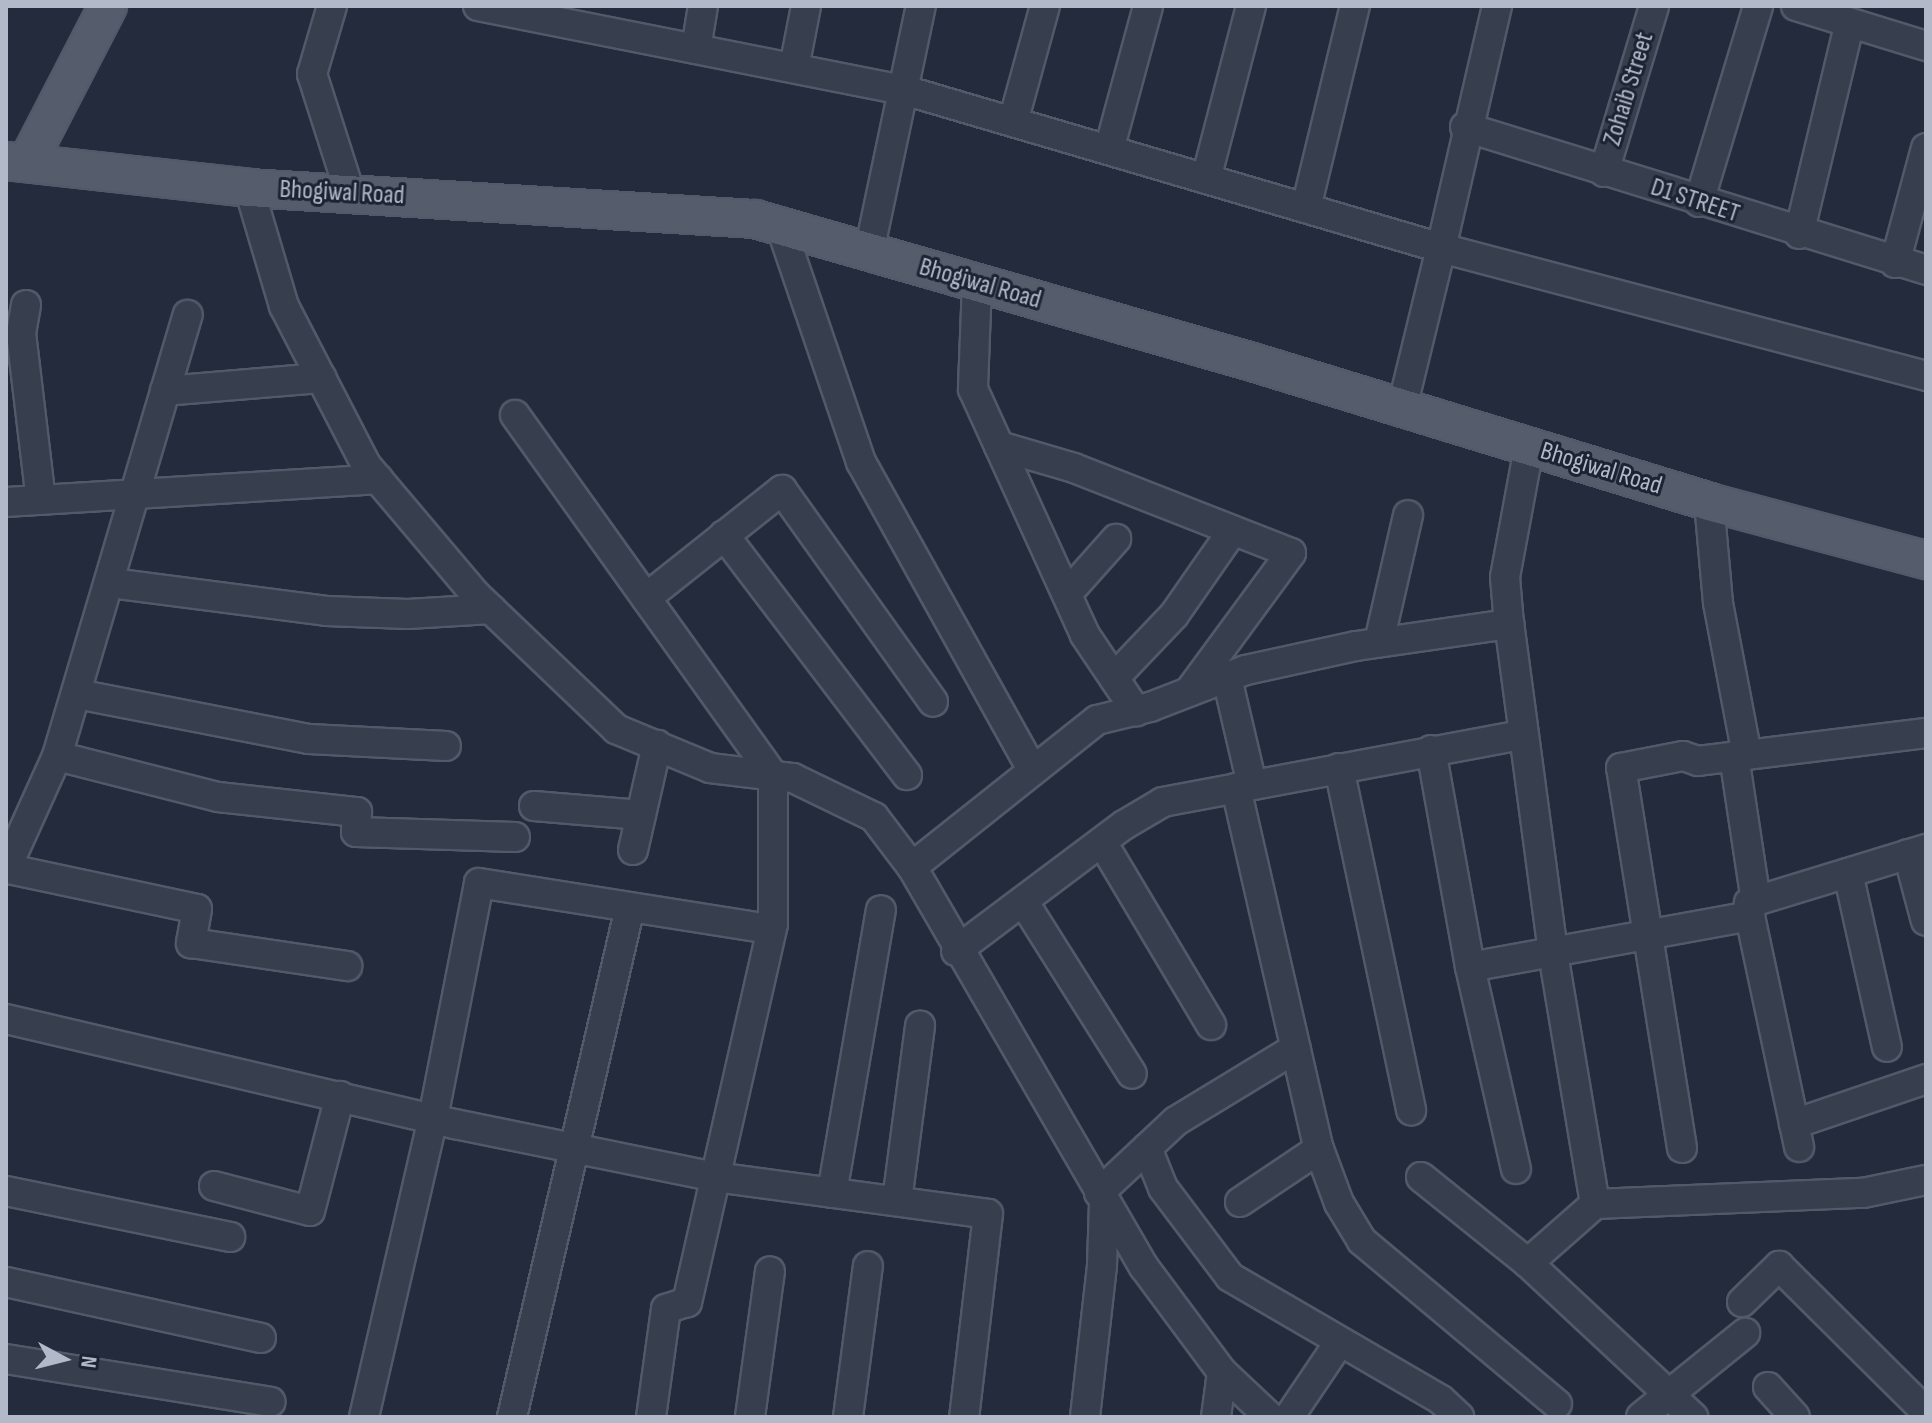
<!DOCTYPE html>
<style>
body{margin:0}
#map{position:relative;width:1932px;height:1423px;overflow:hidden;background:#232b3d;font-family:"Sofia Sans Condensed",sans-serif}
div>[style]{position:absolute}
.roads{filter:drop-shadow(2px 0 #525968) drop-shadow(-2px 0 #525968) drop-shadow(0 2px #525968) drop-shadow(0 -2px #525968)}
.minor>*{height:28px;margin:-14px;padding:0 14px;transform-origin:14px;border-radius:14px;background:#373e4d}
.major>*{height:36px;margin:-18px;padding:0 18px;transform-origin:18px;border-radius:18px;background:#555d6d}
span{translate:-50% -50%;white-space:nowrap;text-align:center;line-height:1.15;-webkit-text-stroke:6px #1c2332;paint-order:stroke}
.street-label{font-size:26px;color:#b2b9c8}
.frame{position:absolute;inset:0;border:8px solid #b2b9c8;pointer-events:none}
.north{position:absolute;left:24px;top:1319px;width:80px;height:80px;-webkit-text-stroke:6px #1c2332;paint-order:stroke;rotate:97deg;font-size:22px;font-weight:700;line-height:32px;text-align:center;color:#b2b9c8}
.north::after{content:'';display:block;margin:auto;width:28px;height:36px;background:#b2b9c8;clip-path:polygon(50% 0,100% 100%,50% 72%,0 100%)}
</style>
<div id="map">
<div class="roads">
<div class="minor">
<div style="left:332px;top:6px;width:71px;rotate:106.4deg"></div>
<div style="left:312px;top:74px;width:125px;rotate:72.3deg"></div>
<div style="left:478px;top:6px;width:434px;rotate:11.2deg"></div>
<div style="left:904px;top:90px;width:560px;rotate:16.4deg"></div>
<div style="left:1441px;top:248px;width:165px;rotate:103.7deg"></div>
<div style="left:1497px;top:6px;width:248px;rotate:103deg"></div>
<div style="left:1441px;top:248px;width:502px;rotate:14.78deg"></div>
<div style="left:1796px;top:6px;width:136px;rotate:17.1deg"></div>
<div style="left:696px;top:49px;width:44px;rotate:-80.8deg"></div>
<div style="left:794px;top:68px;width:63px;rotate:-79deg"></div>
<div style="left:1013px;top:122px;width:120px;rotate:-74.6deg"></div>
<div style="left:1465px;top:127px;width:483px;rotate:17.2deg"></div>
<div style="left:1109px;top:150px;width:149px;rotate:-74.8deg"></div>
<div style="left:1604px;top:172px;width:173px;rotate:-73.2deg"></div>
<div style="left:1206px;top:179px;width:179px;rotate:-75.4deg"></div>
<div style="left:249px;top:188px;width:123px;rotate:73.5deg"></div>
<div style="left:284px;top:306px;width:179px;rotate:62.7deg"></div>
<div style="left:366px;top:465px;width:170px;rotate:49.8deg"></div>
<div style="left:476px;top:595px;width:194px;rotate:43.7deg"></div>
<div style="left:616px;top:729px;width:102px;rotate:22.5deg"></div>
<div style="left:710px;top:768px;width:84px;rotate:6.9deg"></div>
<div style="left:793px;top:778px;width:90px;rotate:25.7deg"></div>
<div style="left:874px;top:817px;width:63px;rotate:52.8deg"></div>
<div style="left:912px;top:867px;width:462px;rotate:59.9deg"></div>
<div style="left:1144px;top:1267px;width:131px;rotate:53.4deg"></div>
<div style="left:1222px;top:1372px;width:66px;rotate:43.2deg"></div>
<div style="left:1699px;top:202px;width:205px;rotate:-73.2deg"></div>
<div style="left:1306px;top:208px;width:208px;rotate:-76.4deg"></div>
<div style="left:781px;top:227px;width:248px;rotate:71.2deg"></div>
<div style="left:861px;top:462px;width:351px;rotate:60.9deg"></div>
<div style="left:1799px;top:234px;width:214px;rotate:-76.5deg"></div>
<div style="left:869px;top:252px;width:251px;rotate:-78.1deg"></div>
<div style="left:1895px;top:263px;width:119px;rotate:-74.9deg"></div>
<div style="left:977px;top:283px;width:106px;rotate:92.2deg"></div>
<div style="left:973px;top:389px;width:270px;rotate:65.5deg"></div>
<div style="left:1085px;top:635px;width:92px;rotate:56.1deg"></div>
<div style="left:26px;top:305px;width:28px;rotate:100deg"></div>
<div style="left:21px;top:333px;width:168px;rotate:83.2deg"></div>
<div style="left:165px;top:391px;width:157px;rotate:-4.8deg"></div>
<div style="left:515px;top:415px;width:444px;rotate:54.4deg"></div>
<div style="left:773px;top:776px;width:148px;rotate:90deg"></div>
<div style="left:773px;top:924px;width:388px;rotate:102.8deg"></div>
<div style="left:687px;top:1302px;width:22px;rotate:162deg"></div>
<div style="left:666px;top:1309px;width:109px;rotate:97.9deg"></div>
<div style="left:999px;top:446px;width:78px;rotate:16.3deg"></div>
<div style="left:1074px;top:468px;width:233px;rotate:21.4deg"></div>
<div style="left:1291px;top:553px;width:172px;rotate:126.3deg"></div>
<div style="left:6px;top:502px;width:373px;rotate:-3.5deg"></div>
<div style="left:1709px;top:502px;width:101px;rotate:84.9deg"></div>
<div style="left:1718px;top:603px;width:155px;rotate:79.2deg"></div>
<div style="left:724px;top:535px;width:302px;rotate:52.7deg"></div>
<div style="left:111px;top:583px;width:217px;rotate:7.4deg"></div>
<div style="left:326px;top:611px;width:82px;rotate:2.1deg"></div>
<div style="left:408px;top:614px;width:83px;rotate:-3.4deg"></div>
<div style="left:1067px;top:594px;width:74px;rotate:-48.3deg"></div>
<div style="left:646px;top:598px;width:174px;rotate:-38.5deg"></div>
<div style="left:782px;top:490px;width:260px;rotate:54.5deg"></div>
<div style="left:1379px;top:642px;width:130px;rotate:-77.1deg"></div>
<div style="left:1114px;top:678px;width:87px;rotate:-46.4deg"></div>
<div style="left:1174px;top:615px;width:103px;rotate:-55.2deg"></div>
<div style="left:1227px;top:678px;width:110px;rotate:76.8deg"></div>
<div style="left:77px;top:694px;width:236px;rotate:11deg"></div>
<div style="left:309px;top:739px;width:137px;rotate:2.9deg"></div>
<div style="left:1431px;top:750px;width:220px;rotate:79.8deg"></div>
<div style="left:1470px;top:967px;width:207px;rotate:77.2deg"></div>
<div style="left:57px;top:756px;width:166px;rotate:14.3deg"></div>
<div style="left:218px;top:797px;width:140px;rotate:6.2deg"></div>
<div style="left:357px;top:812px;width:20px;rotate:93deg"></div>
<div style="left:356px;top:832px;width:159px;rotate:1.8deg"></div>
<div style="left:1734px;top:756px;width:147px;rotate:81.4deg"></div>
<div style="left:1339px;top:768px;width:350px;rotate:78.1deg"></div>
<div style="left:1236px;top:788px;width:370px;rotate:77.1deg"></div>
<div style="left:1319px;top:1149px;width:58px;rotate:69.7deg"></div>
<div style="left:1339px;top:1203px;width:44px;rotate:58.8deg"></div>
<div style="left:1362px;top:1241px;width:254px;rotate:39.9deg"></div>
<div style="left:534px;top:806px;width:107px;rotate:4.8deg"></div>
<div style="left:1102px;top:842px;width:213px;rotate:59.2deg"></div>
<div style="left:633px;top:850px;width:108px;rotate:-77.1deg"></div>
<div style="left:1908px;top:854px;width:69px;rotate:75deg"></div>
<div style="left:912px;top:867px;width:236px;rotate:-38.5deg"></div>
<div style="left:1097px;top:720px;width:55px;rotate:-13.8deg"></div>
<div style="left:1150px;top:707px;width:103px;rotate:-21.1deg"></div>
<div style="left:1246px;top:670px;width:113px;rotate:-12.3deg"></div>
<div style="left:1356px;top:646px;width:155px;rotate:-8.2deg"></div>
<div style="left:6px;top:869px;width:124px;rotate:-65.7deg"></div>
<div style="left:57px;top:756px;width:460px;rotate:-73.5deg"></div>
<div style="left:9px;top:869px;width:192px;rotate:12deg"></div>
<div style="left:197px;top:909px;width:35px;rotate:100deg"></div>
<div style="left:191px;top:943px;width:158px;rotate:8.4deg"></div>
<div style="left:1848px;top:873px;width:178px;rotate:77.4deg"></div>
<div style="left:1023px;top:901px;width:204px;rotate:57.8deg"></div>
<div style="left:1750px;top:916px;width:236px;rotate:78deg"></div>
<div style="left:956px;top:951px;width:210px;rotate:-36.9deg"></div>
<div style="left:1124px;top:825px;width:45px;rotate:-30.5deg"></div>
<div style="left:1163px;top:802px;width:364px;rotate:-10.6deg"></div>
<div style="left:1470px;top:967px;width:285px;rotate:-10.3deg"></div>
<div style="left:1750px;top:916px;width:13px;rotate:-94deg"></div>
<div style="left:1749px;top:903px;width:185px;rotate:-17deg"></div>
<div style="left:6px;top:1019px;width:461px;rotate:13.2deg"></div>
<div style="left:455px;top:1124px;width:265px;rotate:11.5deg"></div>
<div style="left:715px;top:1177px;width:275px;rotate:7.7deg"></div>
<div style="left:988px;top:1214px;width:204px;rotate:96.7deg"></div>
<div style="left:1794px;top:1124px;width:139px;rotate:-18.8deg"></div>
<div style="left:1147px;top:1148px;width:43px;rotate:68.2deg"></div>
<div style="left:1163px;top:1188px;width:111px;rotate:53deg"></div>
<div style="left:1230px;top:1277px;width:244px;rotate:30.2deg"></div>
<div style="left:1441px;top:1400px;width:25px;rotate:43deg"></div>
<div style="left:1682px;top:1148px;width:385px;rotate:-99.1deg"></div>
<div style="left:1621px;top:768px;width:63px;rotate:-11deg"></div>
<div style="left:1683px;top:756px;width:16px;rotate:18deg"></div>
<div style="left:1698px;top:761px;width:230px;rotate:-7deg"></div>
<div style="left:1421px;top:1177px;width:137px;rotate:38.8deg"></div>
<div style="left:1528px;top:1263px;width:89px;rotate:-41.4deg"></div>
<div style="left:1595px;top:1204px;width:255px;rotate:-99.5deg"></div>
<div style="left:1553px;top:952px;width:331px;rotate:-97.6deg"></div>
<div style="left:1509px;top:624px;width:47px;rotate:-94.9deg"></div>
<div style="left:1505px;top:577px;width:132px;rotate:-79.5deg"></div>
<div style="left:214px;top:1186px;width:99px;rotate:14.6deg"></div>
<div style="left:310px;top:1211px;width:119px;rotate:-75.4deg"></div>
<div style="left:6px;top:1191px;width:229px;rotate:11.6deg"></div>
<div style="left:832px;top:1193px;width:287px;rotate:-80.2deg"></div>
<div style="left:1099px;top:1193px;width:105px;rotate:-43.1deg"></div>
<div style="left:1176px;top:1121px;width:140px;rotate:-31.3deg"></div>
<div style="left:897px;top:1201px;width:177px;rotate:-82.5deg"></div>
<div style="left:1240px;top:1202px;width:95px;rotate:-33.9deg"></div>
<div style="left:1595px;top:1204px;width:268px;rotate:-2.4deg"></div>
<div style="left:1863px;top:1193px;width:64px;rotate:-11.7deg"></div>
<div style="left:1528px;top:1263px;width:226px;rotate:43deg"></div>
<div style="left:6px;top:1282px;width:261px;rotate:12.4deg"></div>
<div style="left:1742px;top:1302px;width:52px;rotate:-44.2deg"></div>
<div style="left:1779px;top:1266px;width:207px;rotate:44.8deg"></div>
<div style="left:6px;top:1359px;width:268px;rotate:9.2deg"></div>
<div style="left:1768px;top:1387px;width:40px;rotate:48deg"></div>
<div style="left:364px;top:1417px;width:307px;rotate:-77deg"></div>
<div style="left:433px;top:1118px;width:239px;rotate:-78.9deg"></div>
<div style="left:479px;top:883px;width:296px;rotate:9deg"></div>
<div style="left:512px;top:1417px;width:523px;rotate:-76.97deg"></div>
<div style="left:750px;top:1417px;width:147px;rotate:-82.2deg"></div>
<div style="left:848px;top:1417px;width:152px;rotate:-82.5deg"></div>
<div style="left:1085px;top:1417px;width:152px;rotate:-83.6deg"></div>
<div style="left:1102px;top:1266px;width:64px;rotate:-88.2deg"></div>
<div style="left:1216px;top:1417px;width:45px;rotate:-82.4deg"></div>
<div style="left:1289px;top:1417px;width:89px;rotate:-56deg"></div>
<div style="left:1641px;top:1417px;width:134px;rotate:-38.9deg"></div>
</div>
<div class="major">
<div style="left:6px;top:161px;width:244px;rotate:6.3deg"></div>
<div style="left:249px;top:188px;width:507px;rotate:3.51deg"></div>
<div style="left:755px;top:219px;width:514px;rotate:16.04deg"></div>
<div style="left:1249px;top:361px;width:481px;rotate:17deg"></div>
<div style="left:1709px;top:502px;width:225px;rotate:15deg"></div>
<div style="left:28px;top:161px;width:174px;rotate:-62.7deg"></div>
</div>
</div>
<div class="street-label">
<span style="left:1629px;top:89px;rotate:-73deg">Zohaib Street</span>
<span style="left:342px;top:193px;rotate:3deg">Bhogiwal Road</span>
<span style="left:1695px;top:201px;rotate:18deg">D1 STREET</span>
<span style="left:980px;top:284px;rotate:16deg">Bhogiwal Road</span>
<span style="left:1601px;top:469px;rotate:17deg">Bhogiwal Road</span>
</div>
<div class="frame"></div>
<div class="north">N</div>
</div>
